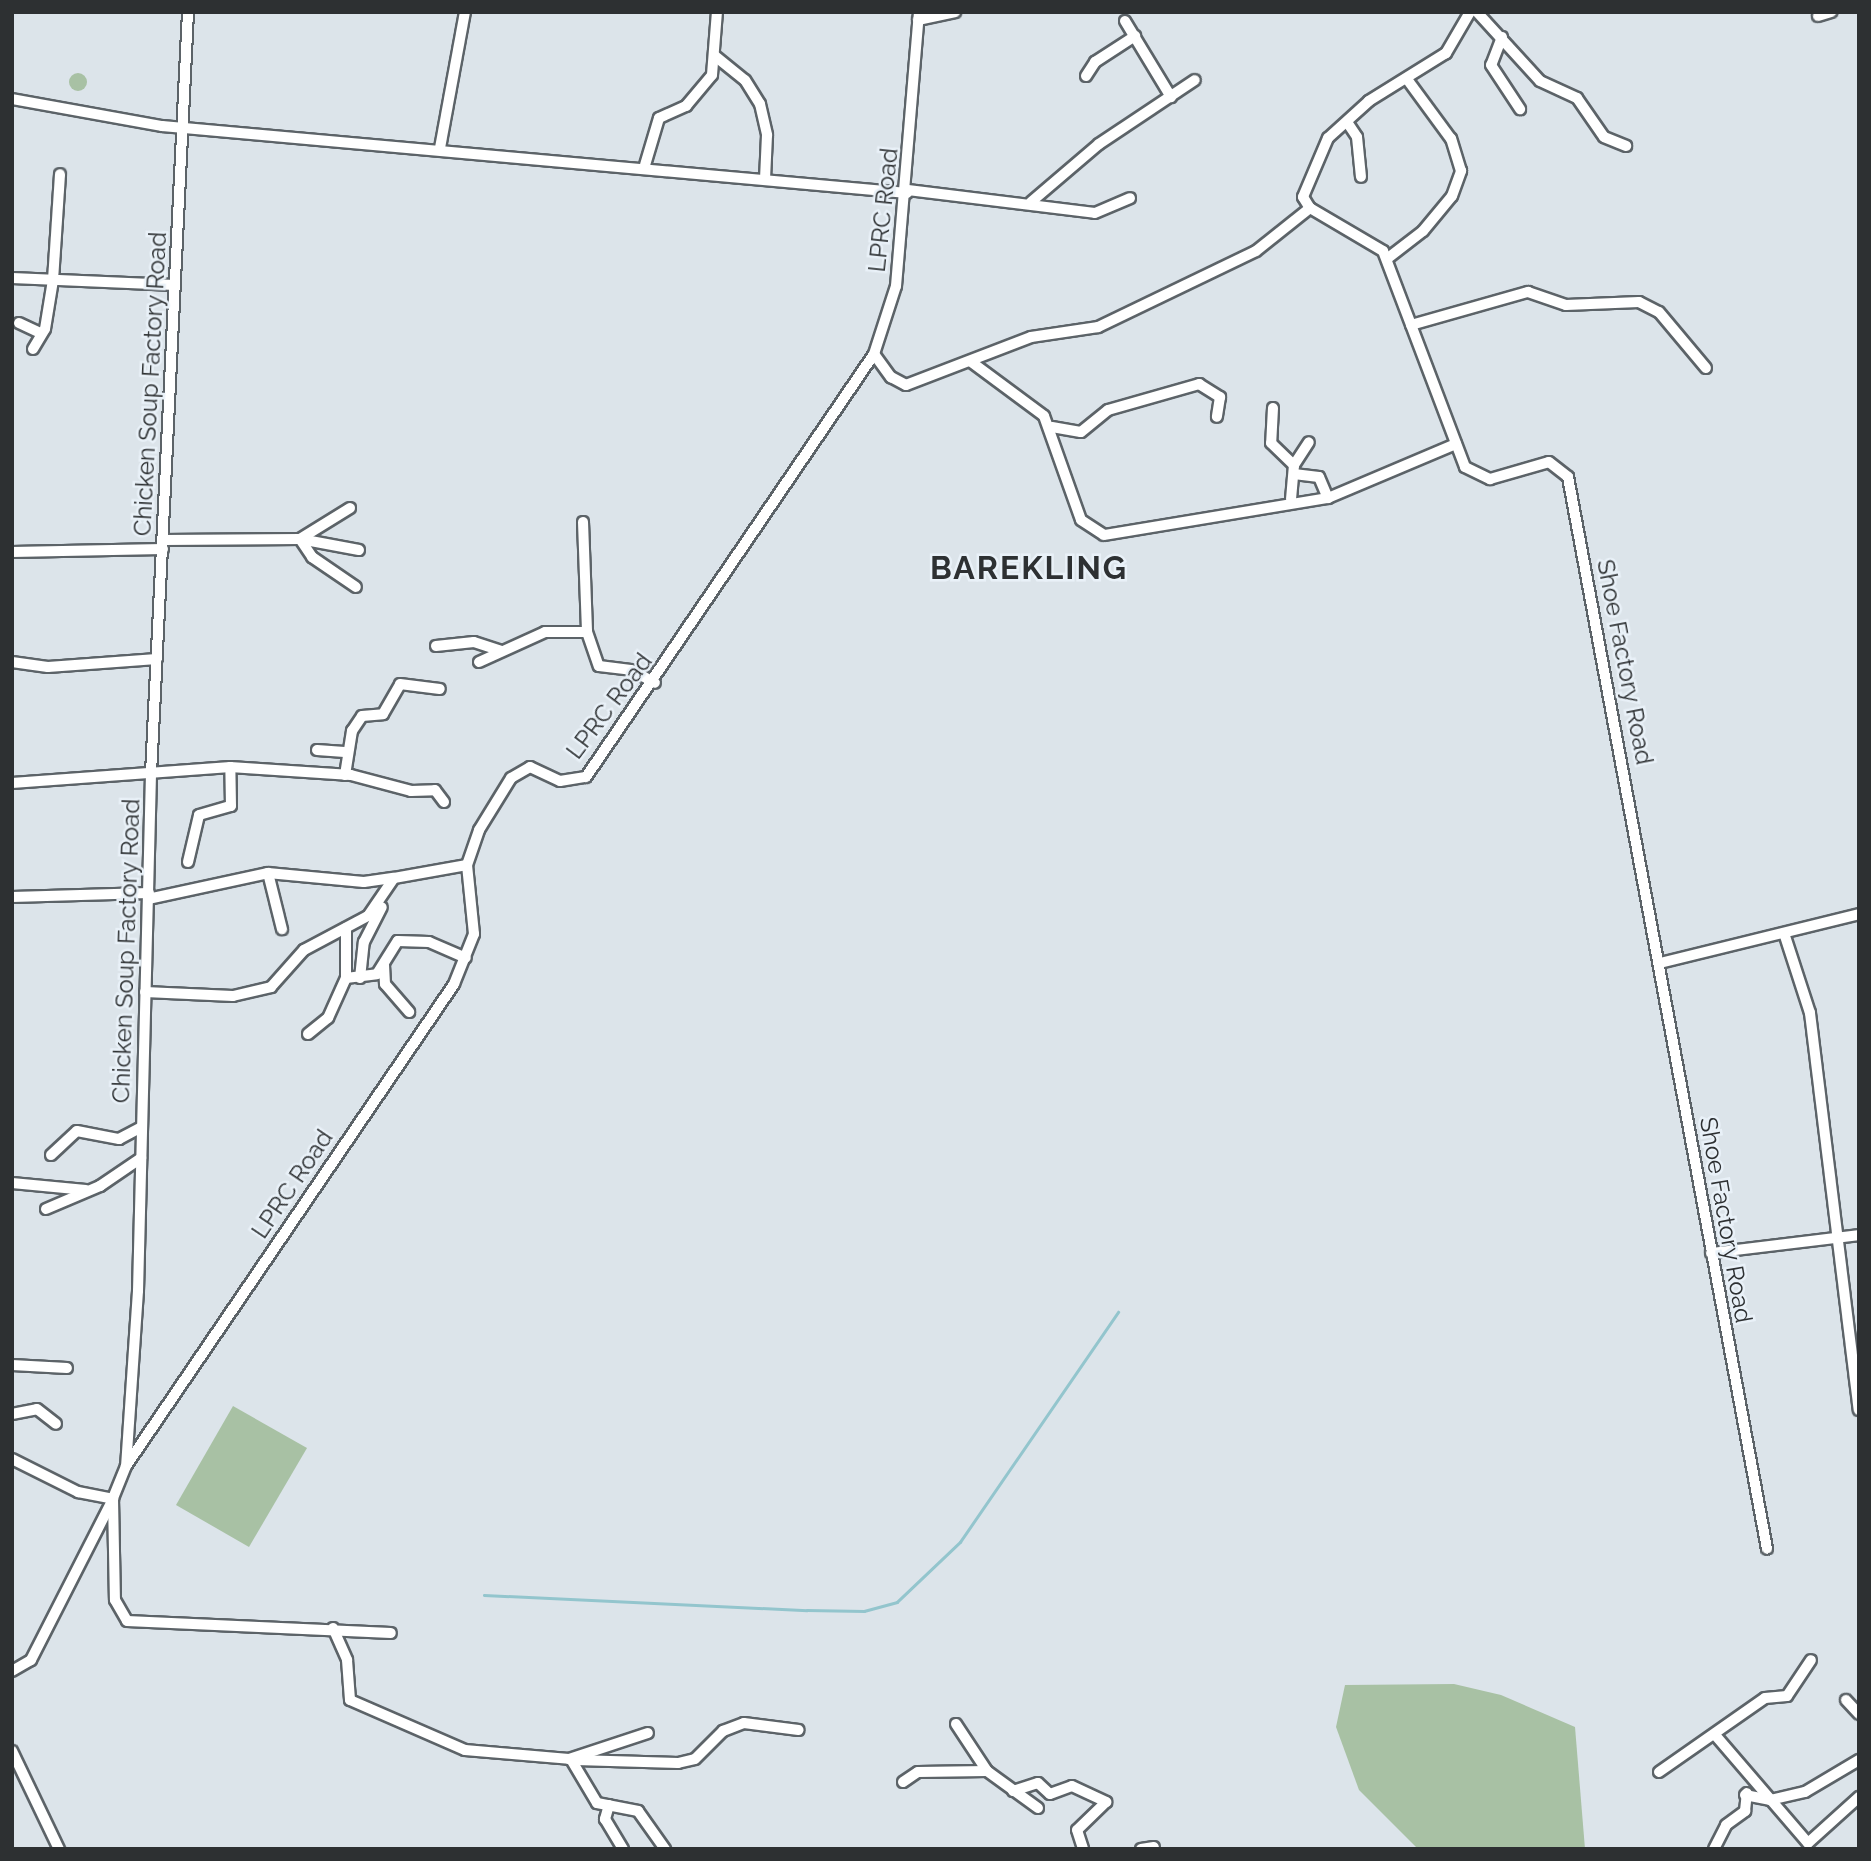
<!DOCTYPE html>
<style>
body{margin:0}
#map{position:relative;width:1871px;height:1861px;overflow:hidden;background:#dce4ea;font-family:Raleway,sans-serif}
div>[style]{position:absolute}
.green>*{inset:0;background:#a8c1a4}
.round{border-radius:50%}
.stream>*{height:2.5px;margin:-1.25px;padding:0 1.25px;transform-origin:1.25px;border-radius:1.25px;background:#93c5cd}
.roads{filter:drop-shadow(2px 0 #5c6368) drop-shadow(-2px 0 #5c6368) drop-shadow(0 2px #5c6368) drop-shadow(0 -2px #5c6368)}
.minor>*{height:10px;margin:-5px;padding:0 5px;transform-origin:5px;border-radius:5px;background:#fff}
span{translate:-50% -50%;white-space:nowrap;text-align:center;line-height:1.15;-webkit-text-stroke:5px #e9f1f8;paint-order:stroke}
.street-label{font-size:24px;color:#2d3032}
.district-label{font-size:32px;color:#2d3032;font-weight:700;letter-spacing:2px}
.frame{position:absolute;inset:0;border:14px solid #2d3032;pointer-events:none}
</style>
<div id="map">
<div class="green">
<div class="round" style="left:69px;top:73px;width:18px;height:18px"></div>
<div style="clip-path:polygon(233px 1406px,307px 1448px,249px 1547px,176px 1505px)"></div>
<div style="clip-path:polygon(1454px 1684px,1501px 1695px,1575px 1727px,1585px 1849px,1418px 1849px,1359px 1790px,1336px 1727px,1345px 1685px)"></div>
</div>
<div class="stream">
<div style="left:484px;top:1595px;width:323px;rotate:2.7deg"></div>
<div style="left:807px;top:1610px;width:57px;rotate:1deg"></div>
<div style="left:864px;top:1611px;width:34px;rotate:-15deg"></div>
<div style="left:897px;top:1602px;width:87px;rotate:-43.6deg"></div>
<div style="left:960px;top:1542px;width:279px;rotate:-55.5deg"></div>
</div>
<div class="roads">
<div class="minor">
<div style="left:188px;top:12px;width:763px;rotate:92.78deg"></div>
<div style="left:151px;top:774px;width:517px;rotate:91.44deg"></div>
<div style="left:138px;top:1291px;width:175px;rotate:93.9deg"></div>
<div style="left:126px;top:1466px;width:35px;rotate:112deg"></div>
<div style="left:113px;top:1499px;width:101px;rotate:88.9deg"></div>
<div style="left:115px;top:1600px;width:24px;rotate:60deg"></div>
<div style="left:127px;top:1621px;width:264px;rotate:2.6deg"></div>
<div style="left:1470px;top:12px;width:48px;rotate:120.3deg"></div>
<div style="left:1446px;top:53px;width:91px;rotate:148.1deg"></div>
<div style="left:1369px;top:101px;width:55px;rotate:137.9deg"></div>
<div style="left:1328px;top:138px;width:64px;rotate:113deg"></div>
<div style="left:1303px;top:197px;width:13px;rotate:58deg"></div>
<div style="left:1310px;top:208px;width:85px;rotate:30.5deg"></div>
<div style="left:1383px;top:251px;width:231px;rotate:69.2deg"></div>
<div style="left:1465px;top:467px;width:28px;rotate:26deg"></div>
<div style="left:1490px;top:479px;width:61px;rotate:-16.1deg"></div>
<div style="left:1549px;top:462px;width:24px;rotate:38deg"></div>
<div style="left:1568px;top:477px;width:1090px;rotate:79.48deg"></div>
<div style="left:1477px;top:12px;width:93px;rotate:47.6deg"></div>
<div style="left:1540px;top:81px;width:41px;rotate:24.7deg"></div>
<div style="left:1577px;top:98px;width:47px;rotate:55.3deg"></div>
<div style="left:1604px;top:137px;width:24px;rotate:22deg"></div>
<div style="left:1818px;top:16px;width:14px;rotate:-17deg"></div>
<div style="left:918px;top:20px;width:38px;rotate:-12deg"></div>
<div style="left:1125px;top:21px;width:89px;rotate:58.8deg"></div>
<div style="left:1502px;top:37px;width:30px;rotate:111deg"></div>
<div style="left:1491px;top:65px;width:53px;rotate:56.6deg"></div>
<div style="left:715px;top:56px;width:38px;rotate:39deg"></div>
<div style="left:745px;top:80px;width:28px;rotate:58deg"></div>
<div style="left:760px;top:104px;width:32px;rotate:77deg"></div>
<div style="left:767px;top:135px;width:44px;rotate:92.6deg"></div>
<div style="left:1086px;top:76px;width:17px;rotate:-57deg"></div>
<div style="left:1095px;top:62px;width:48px;rotate:-33deg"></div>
<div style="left:12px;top:99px;width:152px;rotate:10.2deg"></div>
<div style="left:162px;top:126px;width:748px;rotate:5.14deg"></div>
<div style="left:1347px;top:122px;width:18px;rotate:56deg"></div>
<div style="left:1357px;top:137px;width:40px;rotate:84.3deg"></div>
<div style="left:440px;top:148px;width:138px;rotate:-79.6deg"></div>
<div style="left:645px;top:165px;width:49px;rotate:-73.4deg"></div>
<div style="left:659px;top:118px;width:30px;rotate:-24deg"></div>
<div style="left:686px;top:106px;width:40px;rotate:-50deg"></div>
<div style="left:712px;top:75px;width:63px;rotate:-85.5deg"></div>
<div style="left:908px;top:190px;width:188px;rotate:7deg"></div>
<div style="left:1095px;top:213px;width:38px;rotate:-23deg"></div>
<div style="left:1031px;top:202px;width:89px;rotate:-40.5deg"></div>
<div style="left:1099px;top:144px;width:115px;rotate:-33.7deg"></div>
<div style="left:1388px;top:258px;width:44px;rotate:-37.6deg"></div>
<div style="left:1423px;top:231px;width:45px;rotate:-50.4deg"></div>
<div style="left:1452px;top:196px;width:27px;rotate:-70deg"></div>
<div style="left:1461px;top:171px;width:34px;rotate:-107deg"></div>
<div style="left:1451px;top:139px;width:74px;rotate:-126.3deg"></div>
<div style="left:12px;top:278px;width:163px;rotate:2.5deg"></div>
<div style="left:19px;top:323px;width:23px;rotate:25deg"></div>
<div style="left:1411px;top:325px;width:122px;rotate:-15.8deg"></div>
<div style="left:1528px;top:292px;width:40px;rotate:18.9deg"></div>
<div style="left:1566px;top:305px;width:73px;rotate:-2.4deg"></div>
<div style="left:1639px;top:302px;width:22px;rotate:27deg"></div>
<div style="left:1659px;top:312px;width:73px;rotate:50deg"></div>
<div style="left:33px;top:349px;width:23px;rotate:-59deg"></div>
<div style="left:45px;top:329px;width:50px;rotate:-80.7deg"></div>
<div style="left:53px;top:280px;width:106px;rotate:-86.2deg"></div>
<div style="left:874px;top:354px;width:29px;rotate:54deg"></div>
<div style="left:891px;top:377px;width:17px;rotate:28deg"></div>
<div style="left:906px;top:385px;width:134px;rotate:-21deg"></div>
<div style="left:1031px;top:337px;width:68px;rotate:-8.5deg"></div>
<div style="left:1098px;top:327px;width:175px;rotate:-25.7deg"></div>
<div style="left:1256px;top:251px;width:69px;rotate:-38.5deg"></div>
<div style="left:970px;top:361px;width:92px;rotate:36.6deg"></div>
<div style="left:1044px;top:416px;width:110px;rotate:70.4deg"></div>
<div style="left:1081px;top:520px;width:27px;rotate:33deg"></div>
<div style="left:1104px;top:535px;width:227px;rotate:-9.4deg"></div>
<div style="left:1328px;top:498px;width:139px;rotate:-22.9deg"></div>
<div style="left:1273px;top:408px;width:35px;rotate:93deg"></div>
<div style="left:1271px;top:443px;width:32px;rotate:44deg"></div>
<div style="left:1294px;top:465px;width:34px;rotate:95deg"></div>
<div style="left:1052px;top:427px;width:29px;rotate:10deg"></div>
<div style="left:1081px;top:432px;width:35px;rotate:-39deg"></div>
<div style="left:1108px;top:410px;width:95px;rotate:-15.9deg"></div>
<div style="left:1199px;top:384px;width:25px;rotate:32deg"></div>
<div style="left:1220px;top:397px;width:20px;rotate:99deg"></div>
<div style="left:1294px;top:465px;width:27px;rotate:-57deg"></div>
<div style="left:1294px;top:474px;width:25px;rotate:7deg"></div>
<div style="left:1319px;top:477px;width:23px;rotate:67deg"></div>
<div style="left:350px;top:508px;width:59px;rotate:148.2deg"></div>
<div style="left:300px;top:539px;width:22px;rotate:56deg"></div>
<div style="left:312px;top:557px;width:53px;rotate:34.3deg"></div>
<div style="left:583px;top:522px;width:110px;rotate:87.9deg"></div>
<div style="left:587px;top:632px;width:36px;rotate:71deg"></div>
<div style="left:599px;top:666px;width:32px;rotate:7deg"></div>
<div style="left:631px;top:670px;width:27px;rotate:28deg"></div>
<div style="left:164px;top:540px;width:136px;rotate:-0.4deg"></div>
<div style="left:300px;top:539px;width:60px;rotate:10.6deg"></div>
<div style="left:12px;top:552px;width:151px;rotate:-1.1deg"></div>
<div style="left:436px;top:646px;width:38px;rotate:-6deg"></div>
<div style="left:474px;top:642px;width:29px;rotate:18deg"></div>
<div style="left:12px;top:662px;width:36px;rotate:8deg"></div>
<div style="left:48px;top:667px;width:109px;rotate:-4.2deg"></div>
<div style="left:479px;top:662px;width:72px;rotate:-24.4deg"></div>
<div style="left:545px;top:632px;width:42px"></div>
<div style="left:317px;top:750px;width:31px;rotate:4deg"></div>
<div style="left:345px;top:775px;width:45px;rotate:-81deg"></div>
<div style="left:352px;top:731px;width:18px;rotate:-56deg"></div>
<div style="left:362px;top:716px;width:21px;rotate:-5deg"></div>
<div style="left:383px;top:714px;width:34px;rotate:-60deg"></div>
<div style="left:400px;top:684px;width:40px;rotate:7.1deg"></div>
<div style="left:12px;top:783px;width:219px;rotate:-4.2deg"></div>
<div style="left:230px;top:767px;width:121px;rotate:3.8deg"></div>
<div style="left:351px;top:775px;width:62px;rotate:14.9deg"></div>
<div style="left:411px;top:791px;width:24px;rotate:-2deg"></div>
<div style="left:435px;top:790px;width:15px;rotate:53deg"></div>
<div style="left:188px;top:862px;width:48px;rotate:-76.8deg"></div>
<div style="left:199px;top:815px;width:33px;rotate:-16deg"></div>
<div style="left:231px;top:806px;width:39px;rotate:-91deg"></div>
<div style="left:268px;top:873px;width:58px;rotate:76deg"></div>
<div style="left:12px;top:897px;width:137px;rotate:-1.7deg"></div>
<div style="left:148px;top:899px;width:123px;rotate:-12.2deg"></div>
<div style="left:268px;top:873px;width:96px;rotate:5.4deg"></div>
<div style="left:364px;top:882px;width:30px;rotate:-8deg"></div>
<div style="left:1784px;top:933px;width:84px;rotate:72deg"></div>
<div style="left:1810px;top:1013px;width:400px;rotate:83deg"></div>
<div style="left:1660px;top:963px;width:205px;rotate:-13.8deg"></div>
<div style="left:384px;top:965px;width:19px;rotate:87deg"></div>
<div style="left:385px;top:984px;width:37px;rotate:49deg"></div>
<div style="left:346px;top:978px;width:31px;rotate:-7deg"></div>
<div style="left:377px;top:974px;width:39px;rotate:-58deg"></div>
<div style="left:398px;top:941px;width:31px;rotate:2deg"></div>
<div style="left:429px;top:942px;width:40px;rotate:23.4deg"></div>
<div style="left:360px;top:978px;width:36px;rotate:-84deg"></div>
<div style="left:364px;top:942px;width:39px;rotate:-63deg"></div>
<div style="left:145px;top:992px;width:88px;rotate:2.6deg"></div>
<div style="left:233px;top:996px;width:39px;rotate:-13deg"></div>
<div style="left:271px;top:987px;width:50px;rotate:-48.3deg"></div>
<div style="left:304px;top:950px;width:72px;rotate:-28deg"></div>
<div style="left:368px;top:916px;width:46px;rotate:-55.6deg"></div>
<div style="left:394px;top:878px;width:74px;rotate:-10.1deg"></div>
<div style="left:308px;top:1034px;width:26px;rotate:-39deg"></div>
<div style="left:328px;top:1018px;width:44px;rotate:-65.8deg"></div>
<div style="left:346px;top:978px;width:50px;rotate:-90deg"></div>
<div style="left:51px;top:1155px;width:35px;rotate:-43deg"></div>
<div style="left:77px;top:1131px;width:43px;rotate:10.8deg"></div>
<div style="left:119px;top:1139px;width:26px;rotate:-28deg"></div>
<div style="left:12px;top:1183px;width:74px;rotate:5.4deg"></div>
<div style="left:46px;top:1209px;width:59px;rotate:-23.1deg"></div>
<div style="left:100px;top:1186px;width:50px;rotate:-34.3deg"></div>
<div style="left:1711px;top:1253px;width:149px;rotate:-6.9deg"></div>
<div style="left:12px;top:1365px;width:55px;rotate:3.1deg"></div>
<div style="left:12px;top:1414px;width:25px;rotate:-11deg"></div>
<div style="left:37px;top:1409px;width:24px;rotate:38deg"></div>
<div style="left:12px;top:1459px;width:74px;rotate:26.6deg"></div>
<div style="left:78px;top:1492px;width:36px;rotate:11deg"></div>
<div style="left:113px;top:1499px;width:181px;rotate:117deg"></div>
<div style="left:31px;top:1660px;width:22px;rotate:150deg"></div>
<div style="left:126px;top:1466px;width:583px;rotate:-55.76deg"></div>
<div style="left:454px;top:984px;width:54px;rotate:-68.2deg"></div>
<div style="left:474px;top:934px;width:69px;rotate:-95.8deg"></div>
<div style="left:467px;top:865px;width:37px;rotate:-71deg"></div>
<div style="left:479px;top:830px;width:61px;rotate:-58.4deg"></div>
<div style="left:511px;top:778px;width:22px;rotate:-30deg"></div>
<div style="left:530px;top:767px;width:33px;rotate:25deg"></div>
<div style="left:560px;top:781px;width:26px;rotate:-9deg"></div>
<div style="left:586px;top:777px;width:512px;rotate:-55.75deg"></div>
<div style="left:874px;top:354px;width:71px;rotate:-72.1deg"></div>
<div style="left:896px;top:286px;width:275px;rotate:-85.2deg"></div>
<div style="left:333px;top:1628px;width:35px;rotate:66deg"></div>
<div style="left:347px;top:1660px;width:40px;rotate:85.7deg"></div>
<div style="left:350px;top:1700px;width:125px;rotate:23.5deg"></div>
<div style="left:465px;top:1750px;width:104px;rotate:4.9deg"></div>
<div style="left:569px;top:1759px;width:83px;rotate:-18.2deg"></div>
<div style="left:1846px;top:1700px;width:19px;rotate:47deg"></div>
<div style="left:956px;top:1724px;width:56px;rotate:56.6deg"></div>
<div style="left:987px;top:1771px;width:63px;rotate:36deg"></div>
<div style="left:1716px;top:1736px;width:141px;rotate:49.3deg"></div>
<div style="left:1808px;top:1843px;width:69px;rotate:-42deg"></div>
<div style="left:12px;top:1751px;width:109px;rotate:64.4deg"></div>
<div style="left:576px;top:1760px;width:102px;rotate:1.7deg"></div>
<div style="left:678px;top:1763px;width:17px;rotate:-13deg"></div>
<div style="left:695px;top:1759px;width:40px;rotate:-45deg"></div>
<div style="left:723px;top:1731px;width:22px;rotate:-21deg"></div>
<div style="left:744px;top:1723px;width:55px;rotate:7.3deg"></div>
<div style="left:572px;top:1761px;width:49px;rotate:59.2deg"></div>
<div style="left:597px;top:1803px;width:42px;rotate:11deg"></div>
<div style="left:638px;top:1811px;width:47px;rotate:54.6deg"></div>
<div style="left:1659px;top:1772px;width:129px;rotate:-34.9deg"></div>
<div style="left:1765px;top:1698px;width:22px;rotate:-5deg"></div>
<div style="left:1787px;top:1696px;width:43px;rotate:-56.3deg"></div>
<div style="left:903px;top:1782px;width:18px;rotate:-34deg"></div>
<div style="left:918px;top:1772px;width:69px;rotate:-0.8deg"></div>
<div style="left:1013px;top:1791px;width:26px;rotate:-18deg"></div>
<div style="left:1038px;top:1783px;width:16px;rotate:43deg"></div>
<div style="left:1050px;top:1794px;width:23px;rotate:-20deg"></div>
<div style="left:1072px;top:1786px;width:38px;rotate:25deg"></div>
<div style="left:1106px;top:1802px;width:40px;rotate:136deg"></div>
<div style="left:1077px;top:1830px;width:20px;rotate:72deg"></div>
<div style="left:1745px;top:1795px;width:25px;rotate:11deg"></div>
<div style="left:1770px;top:1800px;width:36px;rotate:-13deg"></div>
<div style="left:1805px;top:1792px;width:63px;rotate:-30.7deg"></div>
<div style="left:609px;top:1805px;width:15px;rotate:106deg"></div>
<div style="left:605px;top:1819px;width:35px;rotate:59deg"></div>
<div style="left:1141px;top:1849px;width:13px;rotate:-9deg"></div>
<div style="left:1714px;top:1849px;width:27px;rotate:-63deg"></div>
<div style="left:1726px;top:1825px;width:24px;rotate:-36deg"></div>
<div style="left:1745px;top:1811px;width:18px;rotate:-84deg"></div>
</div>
</div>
<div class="street-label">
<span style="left:883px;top:210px;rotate:-84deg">LPRC Road</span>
<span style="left:150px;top:384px;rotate:-87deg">Chicken Soup Factory Road</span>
<span style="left:1625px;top:662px;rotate:79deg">Shoe Factory Road</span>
<span style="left:609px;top:706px;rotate:-53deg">LPRC Road</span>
<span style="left:126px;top:951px;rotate:-88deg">Chicken Soup Factory Road</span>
<span style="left:292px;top:1184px;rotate:-56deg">LPRC Road</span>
<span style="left:1726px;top:1220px;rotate:80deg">Shoe Factory Road</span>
</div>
<div class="district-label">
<span style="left:1029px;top:568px">BAREKLING</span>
</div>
<div class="frame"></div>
</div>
